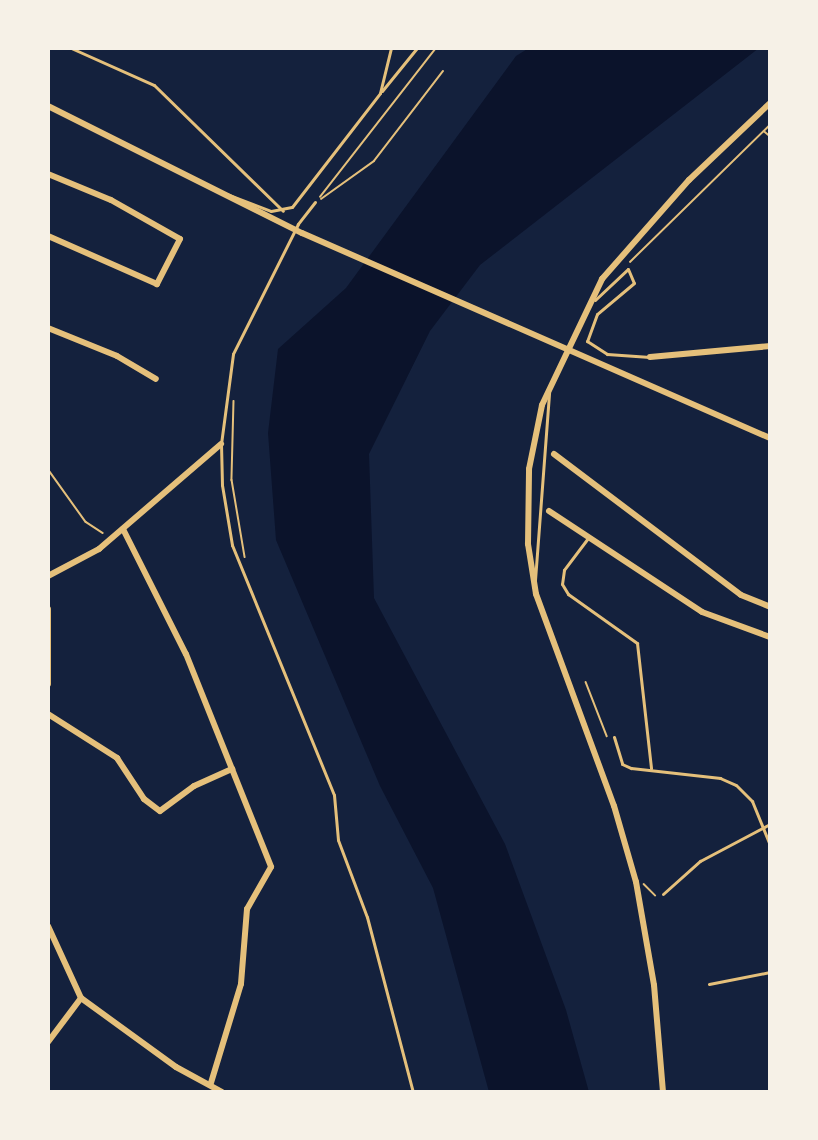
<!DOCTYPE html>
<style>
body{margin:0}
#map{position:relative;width:818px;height:1140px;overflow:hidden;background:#14213d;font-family:Quicksand,sans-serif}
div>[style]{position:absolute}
.water>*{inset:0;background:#0b132b}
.path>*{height:1.5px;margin:-0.75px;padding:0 0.75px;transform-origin:0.75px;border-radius:0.75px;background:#e5c07b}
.service>*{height:3px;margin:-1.5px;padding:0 1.5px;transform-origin:1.5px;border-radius:1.5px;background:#e5c07b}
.minor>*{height:6px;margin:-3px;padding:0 3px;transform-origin:3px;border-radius:3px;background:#e5c07b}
span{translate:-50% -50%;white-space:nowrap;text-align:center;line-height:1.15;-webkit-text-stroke:6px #f6f1e7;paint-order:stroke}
.frame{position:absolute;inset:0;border:50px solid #f6f1e7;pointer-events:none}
</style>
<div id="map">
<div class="water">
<div style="clip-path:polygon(529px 48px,759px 48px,480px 265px,430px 331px,369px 454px,374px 598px,505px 844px,566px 1010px,589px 1092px,489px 1092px,433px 888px,380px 786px,276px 540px,268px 433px,278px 349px,346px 288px,516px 56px)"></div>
</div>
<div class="path">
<div style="left:764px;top:131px;width:8px;rotate:40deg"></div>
<div style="left:320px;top:197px;width:189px;rotate:-52.1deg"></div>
<div style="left:321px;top:199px;width:65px;rotate:-35.6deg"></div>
<div style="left:374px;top:161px;width:113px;rotate:-52.5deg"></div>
<div style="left:630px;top:262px;width:196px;rotate:-44.4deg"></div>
<div style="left:234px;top:401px;width:79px;rotate:91.5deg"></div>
<div style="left:232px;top:480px;width:78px;rotate:80.4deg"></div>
<div style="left:48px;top:469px;width:65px;rotate:54.4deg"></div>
<div style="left:86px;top:522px;width:20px;rotate:33deg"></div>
<div style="left:586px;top:682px;width:58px;rotate:68.7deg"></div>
<div style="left:644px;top:884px;width:16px;rotate:45deg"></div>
</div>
<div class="service">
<div style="left:71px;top:48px;width:91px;rotate:24deg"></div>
<div style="left:154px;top:85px;width:180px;rotate:44.3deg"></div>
<div style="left:382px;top:91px;width:55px;rotate:-50.9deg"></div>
<div style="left:221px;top:192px;width:53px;rotate:20.8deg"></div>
<div style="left:271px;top:211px;width:21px;rotate:-11deg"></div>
<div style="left:292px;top:207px;width:144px;rotate:-52.3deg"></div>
<div style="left:380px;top:93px;width:46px;rotate:-76.3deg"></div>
<div style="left:315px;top:202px;width:28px;rotate:128deg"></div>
<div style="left:298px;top:224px;width:145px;rotate:116.6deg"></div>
<div style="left:233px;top:354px;width:91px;rotate:97.6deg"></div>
<div style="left:221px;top:444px;width:41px;rotate:88.6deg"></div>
<div style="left:222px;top:485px;width:61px;rotate:80.5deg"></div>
<div style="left:232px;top:545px;width:270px;rotate:67.8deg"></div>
<div style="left:334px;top:795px;width:45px;rotate:84.9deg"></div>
<div style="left:338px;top:840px;width:82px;rotate:69.4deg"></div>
<div style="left:367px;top:917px;width:181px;rotate:75.3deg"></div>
<div style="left:595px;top:300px;width:45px;rotate:-43.2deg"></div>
<div style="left:628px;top:269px;width:15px;rotate:67deg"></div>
<div style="left:634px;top:283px;width:48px;rotate:140deg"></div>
<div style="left:597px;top:314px;width:29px;rotate:110deg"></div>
<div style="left:587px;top:341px;width:24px;rotate:33deg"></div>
<div style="left:607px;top:354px;width:43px;rotate:4deg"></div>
<div style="left:588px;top:538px;width:40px;rotate:127deg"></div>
<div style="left:564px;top:570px;width:14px;rotate:98deg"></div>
<div style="left:562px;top:584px;width:12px;rotate:59deg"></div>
<div style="left:568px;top:594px;width:85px;rotate:35.4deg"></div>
<div style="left:637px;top:643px;width:126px;rotate:83.6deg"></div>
<div style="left:535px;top:580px;width:188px;rotate:-85.7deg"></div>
<div style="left:614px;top:737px;width:28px;rotate:73deg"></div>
<div style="left:622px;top:764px;width:10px;rotate:24deg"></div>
<div style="left:631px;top:768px;width:90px;rotate:6.4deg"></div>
<div style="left:720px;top:778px;width:17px;rotate:24deg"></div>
<div style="left:736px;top:785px;width:23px;rotate:45deg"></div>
<div style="left:752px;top:801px;width:48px;rotate:67.8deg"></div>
<div style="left:663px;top:894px;width:50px;rotate:-41.7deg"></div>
<div style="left:700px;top:861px;width:79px;rotate:-27.9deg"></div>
<div style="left:709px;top:984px;width:62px;rotate:-11.1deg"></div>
</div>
<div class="minor">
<div style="left:48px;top:106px;width:284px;rotate:26.6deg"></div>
<div style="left:302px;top:233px;width:511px;rotate:23.66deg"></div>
<div style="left:48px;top:174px;width:68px;rotate:22.4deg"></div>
<div style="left:111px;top:200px;width:79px;rotate:29.5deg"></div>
<div style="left:180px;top:239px;width:51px;rotate:117.1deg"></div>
<div style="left:157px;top:284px;width:119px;rotate:-156.2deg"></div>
<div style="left:48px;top:328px;width:74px;rotate:22.1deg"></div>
<div style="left:117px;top:356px;width:45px;rotate:30.5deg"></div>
<div style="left:650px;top:357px;width:121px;rotate:-5.2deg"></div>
<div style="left:554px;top:454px;width:234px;rotate:37deg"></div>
<div style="left:741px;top:595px;width:31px;rotate:22deg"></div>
<div style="left:549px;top:511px;width:183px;rotate:33.4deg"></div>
<div style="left:702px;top:612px;width:72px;rotate:20.2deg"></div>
<div style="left:123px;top:529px;width:140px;rotate:63.3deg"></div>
<div style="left:186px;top:654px;width:229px;rotate:68.2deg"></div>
<div style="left:271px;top:867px;width:48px;rotate:119.7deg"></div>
<div style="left:247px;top:909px;width:75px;rotate:94.6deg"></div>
<div style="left:241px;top:984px;width:103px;rotate:106.9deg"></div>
<div style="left:48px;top:576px;width:58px;rotate:-27.9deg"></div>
<div style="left:99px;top:549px;width:161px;rotate:-40.7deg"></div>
<div style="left:48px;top:609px;width:75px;rotate:90deg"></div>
<div style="left:48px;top:714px;width:82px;rotate:32.5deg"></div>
<div style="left:117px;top:758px;width:49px;rotate:56.6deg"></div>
<div style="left:144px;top:799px;width:20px;rotate:37deg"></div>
<div style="left:160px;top:811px;width:42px;rotate:-36.3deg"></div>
<div style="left:194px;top:786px;width:42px;rotate:-24.1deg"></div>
<div style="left:48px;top:926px;width:79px;rotate:65.4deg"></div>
<div style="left:81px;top:998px;width:117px;rotate:36deg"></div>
<div style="left:176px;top:1067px;width:52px;rotate:28.5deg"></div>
<div style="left:48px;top:1042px;width:55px;rotate:-53.1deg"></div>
<div style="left:663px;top:1092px;width:107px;rotate:-94.8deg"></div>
<div style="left:654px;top:985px;width:105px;rotate:-99.9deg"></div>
<div style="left:636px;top:882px;width:79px;rotate:-106.1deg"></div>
<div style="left:614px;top:806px;width:226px;rotate:-110.2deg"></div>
<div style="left:536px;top:594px;width:51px;rotate:-99.1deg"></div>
<div style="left:528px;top:544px;width:75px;rotate:-89.2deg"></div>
<div style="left:529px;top:469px;width:65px;rotate:-78.5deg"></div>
<div style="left:542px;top:405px;width:140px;rotate:-64.5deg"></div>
<div style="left:602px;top:279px;width:132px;rotate:-48.7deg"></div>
<div style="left:689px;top:180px;width:112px;rotate:-43.5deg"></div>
</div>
<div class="frame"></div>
</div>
